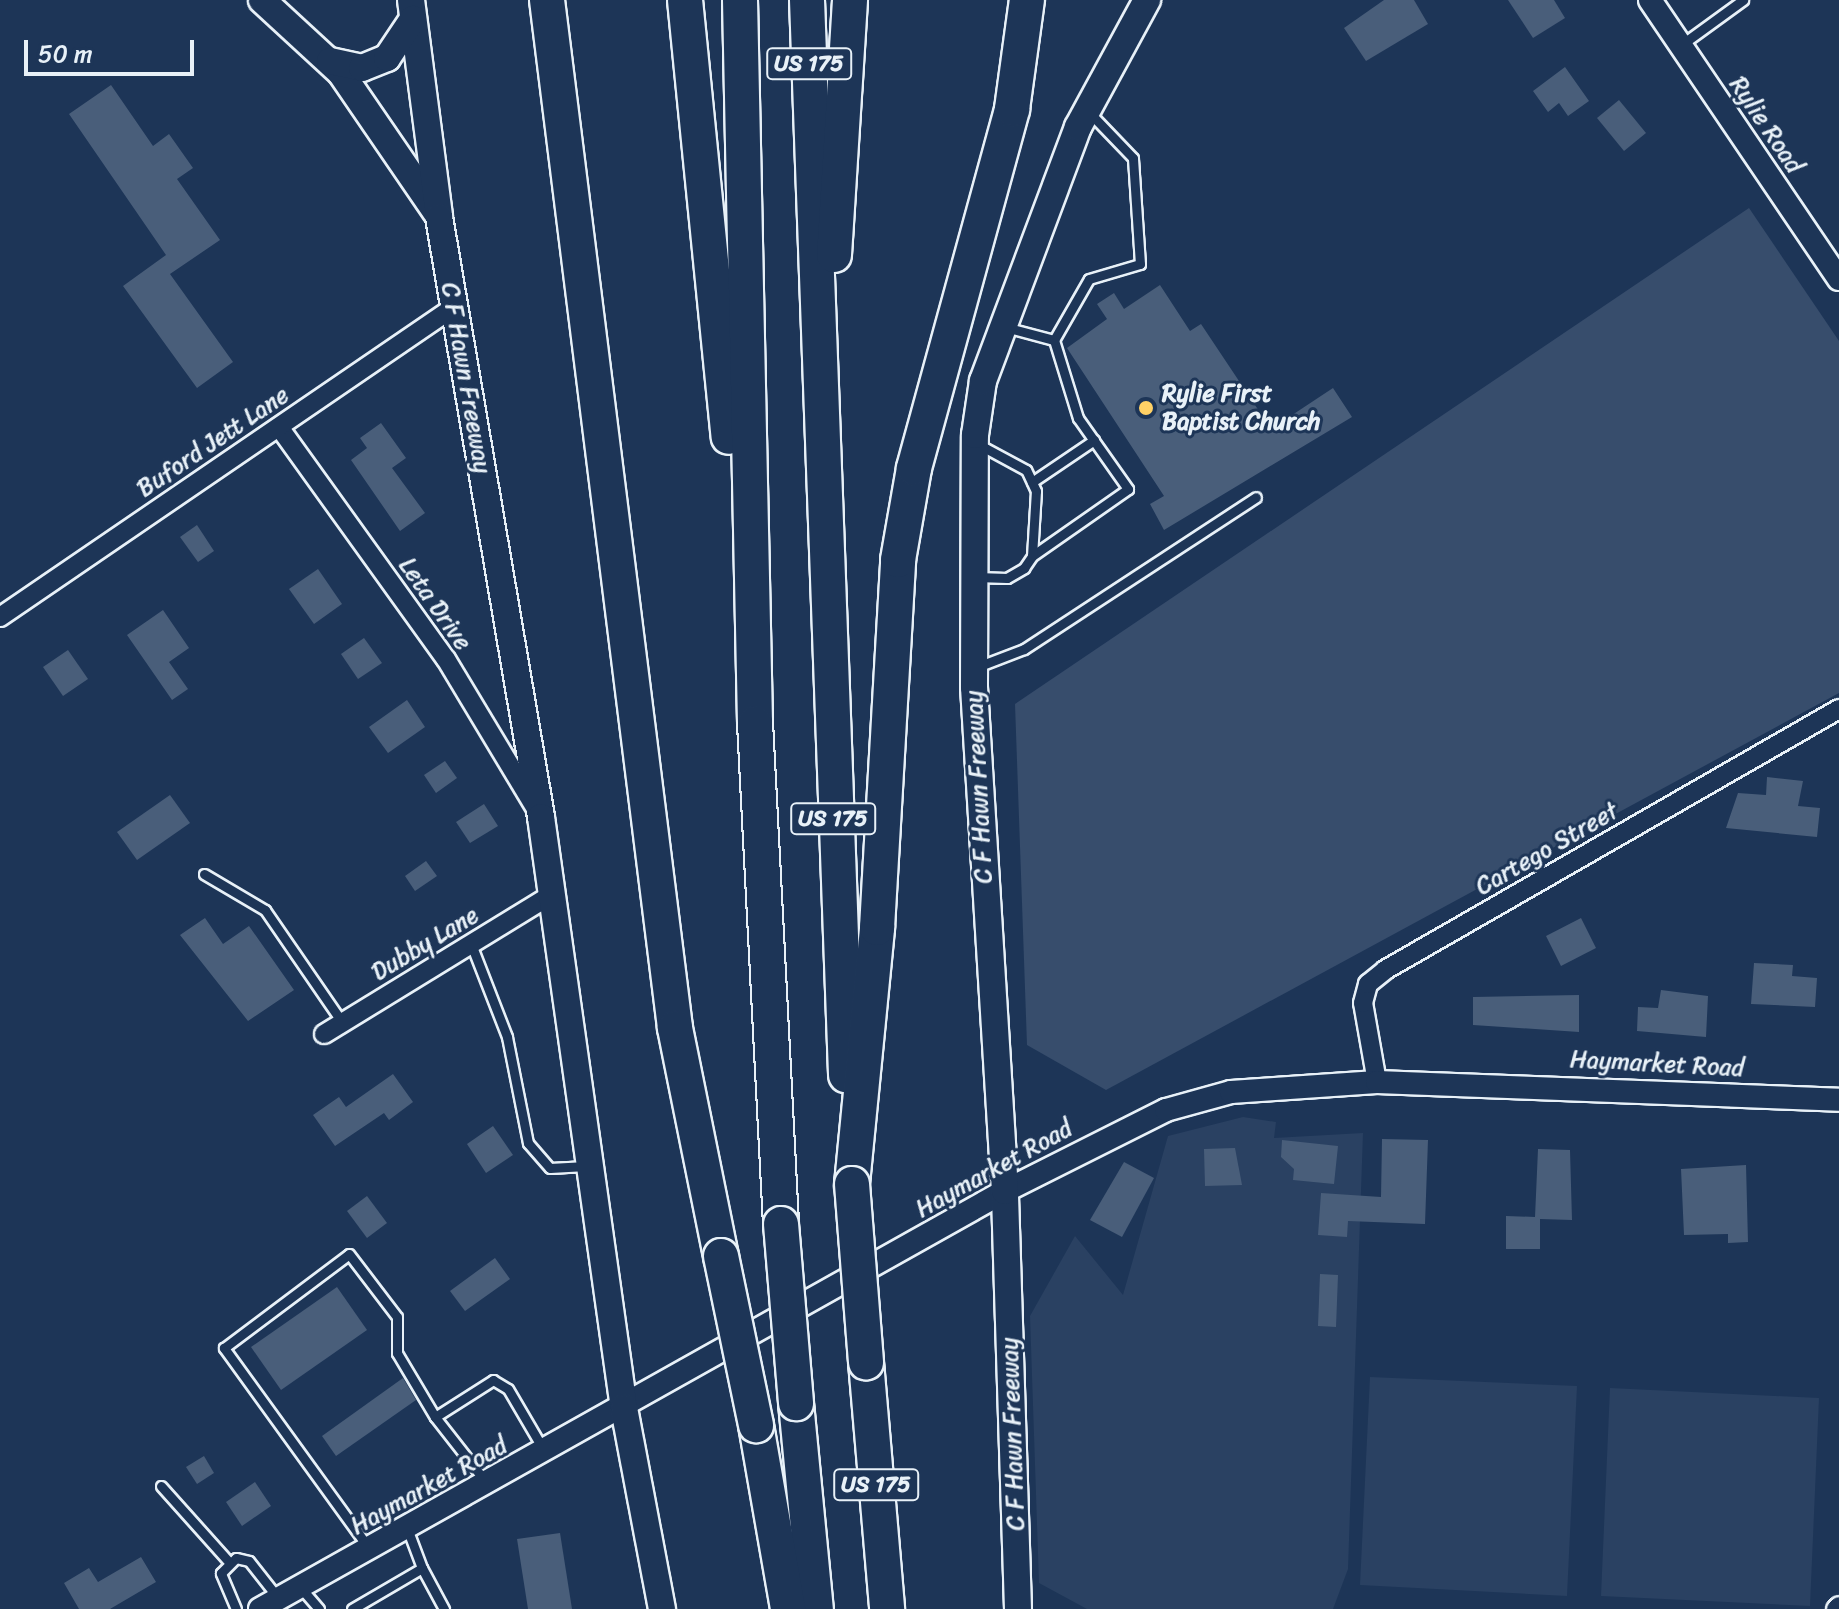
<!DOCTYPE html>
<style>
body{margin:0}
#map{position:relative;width:1839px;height:1609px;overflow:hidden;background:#1d3557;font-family:Sriracha,sans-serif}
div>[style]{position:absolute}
.built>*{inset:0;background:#2a4162}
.green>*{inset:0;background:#374d6c}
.building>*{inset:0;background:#495e7a}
.roads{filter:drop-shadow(2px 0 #e8f1f8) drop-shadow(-2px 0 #e8f1f8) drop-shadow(0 2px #e8f1f8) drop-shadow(0 -2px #e8f1f8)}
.service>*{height:9px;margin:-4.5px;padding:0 4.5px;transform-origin:4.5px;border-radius:4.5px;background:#1d3557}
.minor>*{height:18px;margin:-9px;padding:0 9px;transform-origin:9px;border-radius:9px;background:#1d3557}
.tertiary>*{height:22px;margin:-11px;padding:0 11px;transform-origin:11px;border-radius:11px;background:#1d3557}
.secondary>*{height:26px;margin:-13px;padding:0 13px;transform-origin:13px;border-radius:13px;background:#1d3557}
.motorway>*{height:34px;margin:-17px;padding:0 17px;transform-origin:17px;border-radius:17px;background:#1d3557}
.bridges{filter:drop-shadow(2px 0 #e8f1f8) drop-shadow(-2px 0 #e8f1f8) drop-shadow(0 2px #e8f1f8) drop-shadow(0 -2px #e8f1f8)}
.motorway-bridge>*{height:34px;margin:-17px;padding:0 17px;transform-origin:17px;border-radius:17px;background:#1d3557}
.dots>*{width:22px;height:22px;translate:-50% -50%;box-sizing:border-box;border:4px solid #1d3557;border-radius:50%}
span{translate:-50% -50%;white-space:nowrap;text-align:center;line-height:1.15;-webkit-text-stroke:6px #1d3557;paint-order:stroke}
.shield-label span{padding:2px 6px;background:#1d3557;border:2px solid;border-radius:6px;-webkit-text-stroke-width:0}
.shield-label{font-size:22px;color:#e8f1f8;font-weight:700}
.street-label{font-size:24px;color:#e8f1f8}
.poi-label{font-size:24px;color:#e8f1f8;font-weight:700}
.left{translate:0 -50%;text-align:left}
.scale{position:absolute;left:24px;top:40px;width:170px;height:36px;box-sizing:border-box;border:4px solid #e8f1f8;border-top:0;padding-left:10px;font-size:24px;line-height:28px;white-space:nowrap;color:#e8f1f8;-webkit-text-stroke:6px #1d3557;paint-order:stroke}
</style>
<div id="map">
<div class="built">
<div style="clip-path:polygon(1243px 1117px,1276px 1122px,1274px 1138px,1363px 1133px,1348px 1569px,1333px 1609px,1087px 1609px,1039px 1583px,1030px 1316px,1075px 1236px,1123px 1295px,1168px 1136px)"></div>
<div style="clip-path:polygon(1370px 1377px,1577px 1386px,1567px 1596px,1360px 1585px)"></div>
<div style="clip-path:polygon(1610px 1388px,1819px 1398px,1810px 1606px,1601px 1596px)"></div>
</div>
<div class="green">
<div style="clip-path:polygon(1749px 208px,1839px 341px,1839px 693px,1106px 1090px,1027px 1045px,1015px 704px)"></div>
</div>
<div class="building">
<div style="clip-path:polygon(1384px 0,1414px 0,1428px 24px,1366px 61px,1344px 28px)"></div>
<div style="clip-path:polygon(1508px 0,1554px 0,1565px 18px,1533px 38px)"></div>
<div style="clip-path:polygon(1565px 67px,1589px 101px,1568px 116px,1559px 103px,1548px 112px,1533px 91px)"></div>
<div style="clip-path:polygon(111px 85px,153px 146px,169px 134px,193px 168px,177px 179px,220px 240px,170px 274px,233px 362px,197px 388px,123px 286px,166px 255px,69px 114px)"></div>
<div style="clip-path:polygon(1619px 100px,1646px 133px,1624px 151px,1597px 118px)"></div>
<div style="clip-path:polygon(1160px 285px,1190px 331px,1201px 324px,1271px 429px,1333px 388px,1352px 417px,1164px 530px,1150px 504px,1164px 496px,1067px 348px,1107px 319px,1097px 304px,1114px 293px,1124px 309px)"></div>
<div style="clip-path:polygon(381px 423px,406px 458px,392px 468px,425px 513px,400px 531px,351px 460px,367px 448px,360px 438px)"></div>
<div style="clip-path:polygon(197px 525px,214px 551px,198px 562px,180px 537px)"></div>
<div style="clip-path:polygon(318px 569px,342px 604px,314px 624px,289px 589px)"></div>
<div style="clip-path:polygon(163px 610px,189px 648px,169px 662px,188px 689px,172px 700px,127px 635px)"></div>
<div style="clip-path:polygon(364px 638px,382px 663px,358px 679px,341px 654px)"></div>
<div style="clip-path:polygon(68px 650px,88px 679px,63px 696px,43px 667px)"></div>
<div style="clip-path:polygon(407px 700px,425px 727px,388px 753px,369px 727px)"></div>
<div style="clip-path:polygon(445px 761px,457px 778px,436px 793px,424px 775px)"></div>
<div style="clip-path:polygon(1767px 777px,1803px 781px,1798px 806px,1820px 808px,1817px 837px,1726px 828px,1738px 793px,1766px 795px)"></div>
<div style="clip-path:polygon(170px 795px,190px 823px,137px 860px,117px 832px)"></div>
<div style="clip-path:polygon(484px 804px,498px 826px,470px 843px,456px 822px)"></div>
<div style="clip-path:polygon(426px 861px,437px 876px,415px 891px,405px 876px)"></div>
<div style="clip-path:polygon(205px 918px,223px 944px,249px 926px,294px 990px,248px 1021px,180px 935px)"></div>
<div style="clip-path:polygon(1581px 918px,1596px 948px,1561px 966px,1546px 936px)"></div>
<div style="clip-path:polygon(1754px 963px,1793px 965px,1792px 976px,1817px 978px,1815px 1007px,1751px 1004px)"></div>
<div style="clip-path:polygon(1661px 990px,1708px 996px,1706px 1037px,1637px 1031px,1638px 1007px,1658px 1008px)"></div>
<div style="clip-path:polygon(1579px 995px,1579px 1032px,1473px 1025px,1473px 997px)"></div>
<div style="clip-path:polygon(393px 1074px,413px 1102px,389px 1120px,384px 1113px,335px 1146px,313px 1115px,339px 1097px,346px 1107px)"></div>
<div style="clip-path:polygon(493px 1126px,513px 1155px,486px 1173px,467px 1144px)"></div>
<div style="clip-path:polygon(1382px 1139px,1428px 1140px,1425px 1224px,1348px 1221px,1347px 1237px,1318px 1235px,1321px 1193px,1381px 1197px)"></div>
<div style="clip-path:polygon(1282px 1140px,1338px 1146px,1334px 1184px,1293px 1180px,1294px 1169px,1281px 1157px)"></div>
<div style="clip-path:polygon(1235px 1148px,1242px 1185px,1205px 1186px,1204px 1149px)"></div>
<div style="clip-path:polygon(1538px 1149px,1570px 1150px,1572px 1220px,1540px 1219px,1540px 1249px,1506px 1249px,1506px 1216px,1535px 1217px)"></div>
<div style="clip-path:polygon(1124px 1162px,1154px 1178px,1122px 1237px,1090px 1220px)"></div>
<div style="clip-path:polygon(1746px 1165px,1748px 1242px,1728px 1243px,1728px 1234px,1684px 1235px,1681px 1169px)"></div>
<div style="clip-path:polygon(367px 1196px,387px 1223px,367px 1238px,347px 1211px)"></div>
<div style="clip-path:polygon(495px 1258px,510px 1279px,465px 1311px,450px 1291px)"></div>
<div style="clip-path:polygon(1320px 1274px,1338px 1275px,1336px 1327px,1318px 1326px)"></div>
<div style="clip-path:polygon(337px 1287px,367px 1330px,281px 1390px,251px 1347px)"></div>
<div style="clip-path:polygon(403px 1378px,416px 1400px,336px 1456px,322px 1436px)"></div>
<div style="clip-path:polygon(204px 1456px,214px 1473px,197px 1484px,186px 1467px)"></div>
<div style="clip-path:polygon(255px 1482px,271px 1506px,242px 1526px,226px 1502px)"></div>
<div style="clip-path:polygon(560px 1533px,572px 1609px,528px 1609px,517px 1539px)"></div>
<div style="clip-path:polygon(141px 1557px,156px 1582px,110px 1609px,79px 1609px,64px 1583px,89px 1568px,98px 1582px)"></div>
</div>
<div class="roads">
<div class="service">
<div style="left:1681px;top:45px;width:77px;rotate:-36deg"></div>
<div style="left:1005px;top:327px;width:51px;rotate:14.9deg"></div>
<div style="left:1054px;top:340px;width:82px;rotate:72.9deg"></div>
<div style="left:1078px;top:418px;width:87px;rotate:54.8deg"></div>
<div style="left:1128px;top:489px;width:117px;rotate:145.1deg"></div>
<div style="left:1054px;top:340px;width:70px;rotate:-60.2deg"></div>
<div style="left:1089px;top:279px;width:53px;rotate:-16.4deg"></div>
<div style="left:1140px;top:264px;width:106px;rotate:-93.8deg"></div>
<div style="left:1133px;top:158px;width:65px;rotate:-133.8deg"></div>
<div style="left:1032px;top:482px;width:75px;rotate:-34.1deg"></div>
<div style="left:976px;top:577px;width:31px;rotate:2deg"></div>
<div style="left:1007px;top:578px;width:20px;rotate:-30deg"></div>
<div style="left:1024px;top:568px;width:14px;rotate:-56deg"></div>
<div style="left:1032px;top:556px;width:65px;rotate:-86.5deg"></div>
<div style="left:1036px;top:491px;width:23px;rotate:-115deg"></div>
<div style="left:1026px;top:470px;width:55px;rotate:-151.6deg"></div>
<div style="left:977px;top:667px;width:50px;rotate:-21deg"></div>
<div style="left:1024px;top:649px;width:277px;rotate:-33.2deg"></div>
<div style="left:204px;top:874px;width:71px;rotate:30.5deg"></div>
<div style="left:265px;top:910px;width:136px;rotate:55.5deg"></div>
<div style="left:471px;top:944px;width:100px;rotate:68.8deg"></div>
<div style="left:507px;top:1037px;width:108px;rotate:78.8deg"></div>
<div style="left:528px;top:1143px;width:33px;rotate:49deg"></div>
<div style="left:550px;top:1168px;width:36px;rotate:-3deg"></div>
<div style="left:435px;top:1417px;width:69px;rotate:-32.5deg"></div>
<div style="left:493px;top:1380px;width:17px;rotate:31deg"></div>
<div style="left:508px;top:1389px;width:69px;rotate:59.7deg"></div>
<div style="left:161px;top:1486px;width:101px;rotate:48.2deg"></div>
<div style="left:368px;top:1547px;width:246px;rotate:-125.9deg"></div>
<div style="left:224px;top:1348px;width:156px;rotate:-36.9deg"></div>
<div style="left:349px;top:1254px;width:79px;rotate:52.7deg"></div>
<div style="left:397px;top:1317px;width:36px;rotate:90deg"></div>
<div style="left:397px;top:1353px;width:74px;rotate:59.3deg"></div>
<div style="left:435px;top:1417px;width:81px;rotate:52deg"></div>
<div style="left:422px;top:1568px;width:47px;rotate:61.8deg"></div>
<div style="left:300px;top:1587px;width:29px;rotate:49deg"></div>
<div style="left:236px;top:1609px;width:39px;rotate:-113deg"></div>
<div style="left:221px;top:1573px;width:21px;rotate:-45deg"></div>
<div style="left:236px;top:1558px;width:13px;rotate:13deg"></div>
<div style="left:249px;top:1561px;width:48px;rotate:51.7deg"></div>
<div style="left:352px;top:1609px;width:81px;rotate:-30.4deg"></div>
<div style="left:422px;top:1568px;width:43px;rotate:-110.6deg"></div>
</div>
<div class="minor">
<div style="left:279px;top:427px;width:286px;rotate:54.3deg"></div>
<div style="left:446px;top:659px;width:173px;rotate:59deg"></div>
<div style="left:0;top:617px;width:550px;rotate:-34.33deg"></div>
<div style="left:324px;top:1034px;width:266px;rotate:-31.5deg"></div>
<div style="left:1377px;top:1082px;width:80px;rotate:-100deg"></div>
<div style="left:1363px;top:1003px;width:20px;rotate:-75deg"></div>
<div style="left:1368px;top:984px;width:22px;rotate:-39deg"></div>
<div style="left:1385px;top:970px;width:524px;rotate:-29.89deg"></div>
<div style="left:1836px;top:1609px;width:4px;rotate:-45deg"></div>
</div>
<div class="tertiary">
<div style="left:1650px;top:0;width:337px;rotate:55.9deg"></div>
<div style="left:260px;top:1609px;width:854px;rotate:-29.3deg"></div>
<div style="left:1005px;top:1191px;width:180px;rotate:-26.7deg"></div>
<div style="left:1166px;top:1110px;width:67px;rotate:-15.5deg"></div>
<div style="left:1231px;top:1092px;width:146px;rotate:-3.9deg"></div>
<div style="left:1377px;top:1082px;width:462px;rotate:2.2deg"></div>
</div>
<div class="secondary">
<div style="left:262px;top:0;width:108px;rotate:42.7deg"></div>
<div style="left:341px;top:73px;width:168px;rotate:55.6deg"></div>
<div style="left:411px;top:0;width:219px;rotate:82.6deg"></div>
<div style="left:439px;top:217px;width:609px;rotate:80.35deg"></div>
<div style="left:541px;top:817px;width:597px;rotate:82.01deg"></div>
<div style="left:624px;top:1408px;width:205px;rotate:79.3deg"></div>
<div style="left:330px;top:61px;width:33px;rotate:12deg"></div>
<div style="left:362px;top:68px;width:27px;rotate:-22deg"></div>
<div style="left:387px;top:58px;width:47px;rotate:-56.3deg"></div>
<div style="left:1018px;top:1609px;width:418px;rotate:-91.8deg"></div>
<div style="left:1005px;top:1191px;width:505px;rotate:-93.52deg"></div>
<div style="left:974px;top:687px;width:252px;rotate:-89.8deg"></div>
<div style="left:975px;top:435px;width:55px;rotate:-81.6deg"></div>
<div style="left:983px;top:381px;width:271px;rotate:-69.5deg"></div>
<div style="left:1078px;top:127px;width:145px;rotate:-61.5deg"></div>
</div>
<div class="motorway">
<div style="left:547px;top:0;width:1036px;rotate:82.9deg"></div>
<div style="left:675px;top:1028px;width:233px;rotate:78.6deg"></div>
<div style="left:685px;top:0;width:439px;rotate:84.3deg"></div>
<div style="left:740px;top:0;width:723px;rotate:88.81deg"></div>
<div style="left:755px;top:723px;width:502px;rotate:87.03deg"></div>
<div style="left:807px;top:0;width:1076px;rotate:87.92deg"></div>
<div style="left:834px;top:255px;width:256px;rotate:-86.4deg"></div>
<div style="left:852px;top:1184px;width:257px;rotate:-84.4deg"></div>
<div style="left:877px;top:928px;width:369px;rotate:-86.7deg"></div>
<div style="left:898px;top:560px;width:93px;rotate:-80.1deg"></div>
<div style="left:914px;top:468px;width:372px;rotate:-74.7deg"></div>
<div style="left:1012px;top:109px;width:110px;rotate:-82.2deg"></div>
<div style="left:866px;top:1362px;width:248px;rotate:85.1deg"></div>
<div style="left:796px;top:1403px;width:207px;rotate:84.5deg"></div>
<div style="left:756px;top:1425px;width:187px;rotate:80.1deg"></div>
</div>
</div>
<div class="bridges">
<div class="motorway-bridge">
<div style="left:852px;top:1184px;width:179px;rotate:85.5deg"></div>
<div style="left:781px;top:1224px;width:180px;rotate:85.2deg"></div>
<div style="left:721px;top:1256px;width:173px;rotate:78.3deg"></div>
</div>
</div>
<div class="dots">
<div style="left:1146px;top:408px;background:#ffd166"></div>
</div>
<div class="shield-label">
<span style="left:809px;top:64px">US 175</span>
<span style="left:833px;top:819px">US 175</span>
<span style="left:876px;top:1485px">US 175</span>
</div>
<div class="street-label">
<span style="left:1766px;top:125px;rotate:56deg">Rylie Road</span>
<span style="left:466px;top:378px;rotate:80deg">C F Hawn Freeway</span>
<span style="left:213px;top:442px;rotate:-34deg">Buford Jett Lane</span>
<span style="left:435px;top:604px;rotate:55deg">Leta Drive</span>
<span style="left:979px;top:787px;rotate:-93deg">C F Hawn Freeway</span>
<span style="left:1547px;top:849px;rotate:-30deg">Cartego Street</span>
<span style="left:425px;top:944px;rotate:-31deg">Dubby Lane</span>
<span style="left:1657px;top:1064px;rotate:3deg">Haymarket Road</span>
<span style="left:994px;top:1169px;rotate:-29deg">Haymarket Road</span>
<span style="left:1013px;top:1434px;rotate:-92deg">C F Hawn Freeway</span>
<span style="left:429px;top:1486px;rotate:-29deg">Haymarket Road</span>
</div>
<div class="poi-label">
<span class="left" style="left:1162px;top:408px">Rylie First<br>Baptist Church</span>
</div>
<div class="scale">50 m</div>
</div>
